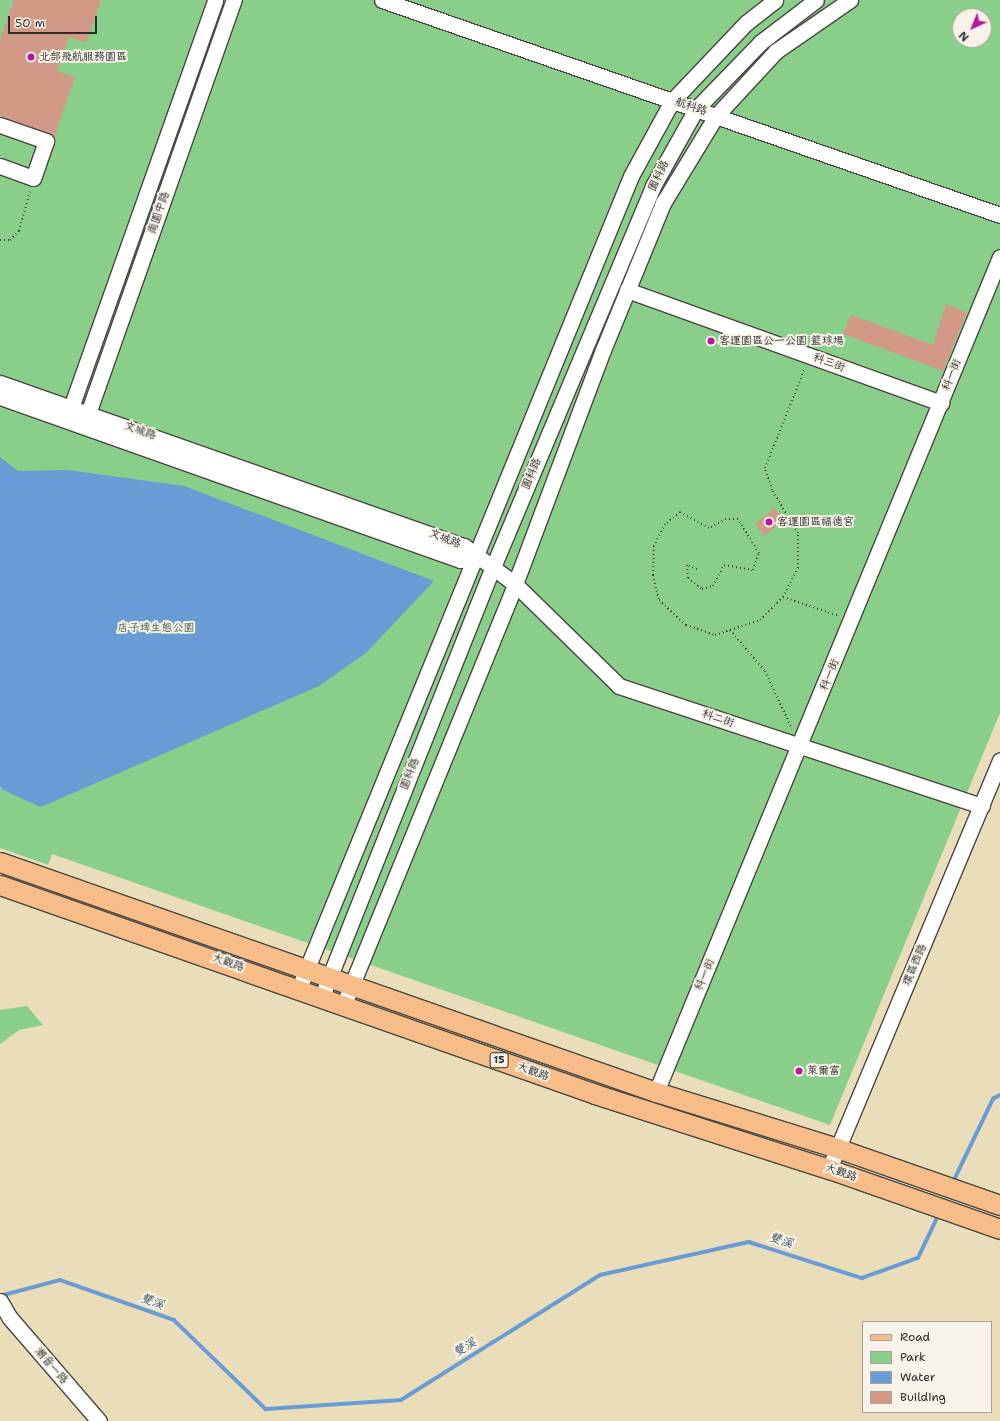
<!DOCTYPE html>
<meta charset="utf-8">
<style>
body{margin:0}
#map{position:relative;width:1000px;height:1421px;overflow:hidden;background:#eadeba;font-family:"Shantell Sans","LXGW WenKai TC",sans-serif}
div>[style]{position:absolute}
.green>*{inset:0;background:#89cf89}
.water>*{inset:0;background:#699cd4}
.stream>*{height:3.5px;margin:-1.75px;padding:0 1.75px;transform-origin:1.75px;border-radius:1.75px;background:#699cd4}
.building>*{inset:0;background:#d19986}
.path>*{height:2px;margin-top:-1px;transform-origin:0;background:repeating-linear-gradient(90deg,#484640 0 1px,transparent 0 4px)}
.roads{filter:drop-shadow(1px 0 #484640) drop-shadow(-1px 0 #484640) drop-shadow(0 1px #484640) drop-shadow(0 -1px #484640)}
.minor>*{height:15px;margin:-7.5px;padding:0 7.5px;transform-origin:7.5px;border-radius:7.5px;background:#fff}
.major>*{height:19px;margin:-9.5px;padding:0 9.5px;transform-origin:9.5px;border-radius:9.5px;background:#f7bd88}
.dots>*{width:11px;height:11px;translate:-50% -50%;box-sizing:border-box;border:2px solid #f7f3e8;border-radius:50%}
span{translate:-50% -50%;white-space:nowrap;text-align:center;line-height:1.15;-webkit-text-stroke:4px #f7f3e8;paint-order:stroke}
.shield-label span{padding:1px 3px;background:#f7f3e8;border:1px solid;border-radius:3px;-webkit-text-stroke-width:0}
.shield-label{font-size:10px;color:#2b2b2b;font-weight:700}
.poi-label{font-size:11px;color:#2b2b2b}
.left{translate:0 -50%;text-align:left}
.street-label{font-size:11px;color:#2b2b2b}
.park-label{font-size:11px;color:#475c47}
.water-label{font-size:12px;color:#44586f;font-style:italic}
.legend{position:absolute;left:862px;top:1321px;width:130px;height:92px;box-sizing:border-box;background:#f7f3e8;border:1px solid #a5a39c;margin:0;padding:5px 7px;list-style:none;font-size:12px;color:#2b2b2b}
.legend li{display:flex;align-items:center;gap:8px;height:20px}
.legend b{width:20px;border:1px solid #a5a39c}
.north{position:absolute;left:952px;top:8px;width:40px;height:40px;box-sizing:border-box;background:#f7f3e8;border:1px solid #a5a39c;border-radius:50%;rotate:224deg;font-size:11px;font-weight:700;line-height:16px;text-align:center;color:#2b2b2b}
.north::after{content:'';display:block;margin:auto;width:14px;height:18px;background:#b5179e;clip-path:polygon(50% 0,100% 100%,50% 72%,0 100%)}
.scale{position:absolute;left:8px;top:16px;width:89px;height:18px;box-sizing:border-box;border:2px solid #2b2b2b;border-top:0;padding-left:5px;font-size:12px;line-height:14px;white-space:nowrap;color:#2b2b2b;-webkit-text-stroke:3px #f7f3e8;paint-order:stroke}
</style>
<div id="map">
<div class="green">
<div style="clip-path:polygon(evenodd,0 0,1000px 0,1000px 713px,830px 1125px,52px 854px,48px 865px,0 848px,0 0,960px 16px,984px 16px,984px 40px,960px 40px,960px 16px)"></div>
<div style="clip-path:polygon(27px 1006px,43px 1025px,19px 1030px,0 1044px,0 1010px)"></div>
</div>
<div class="water">
<div style="clip-path:polygon(0 457px,18px 471px,68px 470px,184px 486px,434px 581px,366px 653px,319px 686px,41px 807px,3px 790px,0 786px)"></div>
</div>
<div class="stream">
<div style="left:955px;top:1178px;width:88px;rotate:-64.3deg"></div>
<div style="left:993px;top:1099px;width:8px;rotate:-30deg"></div>
<div style="left:0;top:1296px;width:62px;rotate:-14.9deg"></div>
<div style="left:60px;top:1280px;width:121px;rotate:19.3deg"></div>
<div style="left:174px;top:1320px;width:128px;rotate:44.1deg"></div>
<div style="left:266px;top:1409px;width:135px;rotate:-3.8deg"></div>
<div style="left:401px;top:1400px;width:235px;rotate:-32.1deg"></div>
<div style="left:600px;top:1275px;width:153px;rotate:-12.5deg"></div>
<div style="left:749px;top:1242px;width:119px;rotate:17.7deg"></div>
<div style="left:862px;top:1278px;width:59px;rotate:-19.7deg"></div>
<div style="left:918px;top:1258px;width:44px;rotate:-64.6deg"></div>
</div>
<div class="building">
<div style="clip-path:polygon(14px 0,101px 0,86px 43px,69px 37px,57px 71px,75px 77px,54px 137px,0 116px,0 40px)"></div>
<div style="clip-path:polygon(946px 304px,967px 312px,943px 371px,843px 334px,851px 315px,933px 345px)"></div>
<div style="clip-path:polygon(774px 508px,784px 520px,764px 536px,755px 524px)"></div>
</div>
<div class="path">
<div style="left:0;top:240px;width:10px"></div>
<div style="left:10px;top:240px;width:13px;rotate:-45deg"></div>
<div style="left:19px;top:231px;width:41px;rotate:-74.6deg"></div>
<div style="left:697px;top:569px;width:11px;rotate:-158deg"></div>
<div style="left:687px;top:565px;width:13px;rotate:86deg"></div>
<div style="left:688px;top:578px;width:18px;rotate:38deg"></div>
<div style="left:702px;top:589px;width:11px;rotate:-15deg"></div>
<div style="left:713px;top:586px;width:24px;rotate:-62deg"></div>
<div style="left:724px;top:565px;width:29px;rotate:10deg"></div>
<div style="left:753px;top:570px;width:18px;rotate:-71deg"></div>
<div style="left:759px;top:553px;width:40px;rotate:-122deg"></div>
<div style="left:738px;top:519px;width:12px;rotate:180deg"></div>
<div style="left:726px;top:519px;width:19px;rotate:152deg"></div>
<div style="left:709px;top:528px;width:33px;rotate:-151deg"></div>
<div style="left:680px;top:512px;width:19px;rotate:141deg"></div>
<div style="left:665px;top:524px;width:25px;rotate:117deg"></div>
<div style="left:654px;top:546px;width:29px;rotate:92deg"></div>
<div style="left:653px;top:575px;width:26px;rotate:77deg"></div>
<div style="left:659px;top:600px;width:37px;rotate:43deg"></div>
<div style="left:686px;top:625px;width:31px;rotate:19deg"></div>
<div style="left:715px;top:635px;width:47px;rotate:-18.4deg"></div>
<div style="left:760px;top:620px;width:33px;rotate:-45deg"></div>
<div style="left:783px;top:597px;width:33px;rotate:-63deg"></div>
<div style="left:798px;top:568px;width:35px;rotate:-90deg"></div>
<div style="left:798px;top:533px;width:50px;rotate:-121.2deg"></div>
<div style="left:772px;top:490px;width:23px;rotate:-108deg"></div>
<div style="left:765px;top:468px;width:108px;rotate:-68.2deg"></div>
<div style="left:783px;top:597px;width:59px;rotate:18.7deg"></div>
<div style="left:730px;top:630px;width:54px;rotate:49.5deg"></div>
<div style="left:765px;top:671px;width:64px;rotate:65deg"></div>
</div>
<div class="roads">
<div class="minor">
<div style="left:382px;top:0;width:654px;rotate:19.18deg"></div>
<div style="left:0;top:125px;width:49px;rotate:19.2deg"></div>
<div style="left:46px;top:141px;width:39px;rotate:109deg"></div>
<div style="left:33px;top:178px;width:35px;rotate:-160deg"></div>
<div style="left:627px;top:290px;width:334px;rotate:19.8deg"></div>
<div style="left:0;top:383px;width:492px;rotate:19.4deg"></div>
<div style="left:464px;top:546px;width:64px;rotate:36.7deg"></div>
<div style="left:515px;top:584px;width:146px;rotate:44.4deg"></div>
<div style="left:619px;top:686px;width:382px;rotate:18.3deg"></div>
<div style="left:0;top:397px;width:488px;rotate:19.5deg"></div>
<div style="left:460px;top:560px;width:17px;rotate:-10deg"></div>
<div style="left:68px;top:416px;width:441px;rotate:-70.5deg"></div>
<div style="left:85px;top:422px;width:448px;rotate:-70.6deg"></div>
<div style="left:299px;top:988px;width:877px;rotate:-67.76deg"></div>
<div style="left:631px;top:176px;width:85px;rotate:-61.3deg"></div>
<div style="left:672px;top:101px;width:108px;rotate:-46.5deg"></div>
<div style="left:746px;top:23px;width:37px;rotate:-38deg"></div>
<div style="left:322px;top:996px;width:462px;rotate:-68.3deg"></div>
<div style="left:493px;top:567px;width:413px;rotate:-67.2deg"></div>
<div style="left:653px;top:186px;width:88px;rotate:-60.8deg"></div>
<div style="left:696px;top:109px;width:93px;rotate:-45.9deg"></div>
<div style="left:761px;top:42px;width:69px;rotate:-37.4deg"></div>
<div style="left:344px;top:1004px;width:453px;rotate:-67.8deg"></div>
<div style="left:515px;top:584px;width:250px;rotate:-69.4deg"></div>
<div style="left:603px;top:350px;width:159px;rotate:-67.8deg"></div>
<div style="left:663px;top:203px;width:102px;rotate:-58.7deg"></div>
<div style="left:716px;top:116px;width:88px;rotate:-47.3deg"></div>
<div style="left:776px;top:51px;width:90px;rotate:-34.6deg"></div>
<div style="left:656px;top:1092px;width:903px;rotate:-67.61deg"></div>
<div style="left:829px;top:1169px;width:443px;rotate:-67.3deg"></div>
<div style="left:0;top:1301px;width:20px;rotate:60deg"></div>
<div style="left:10px;top:1318px;width:136px;rotate:49.2deg"></div>
</div>
<div class="major">
<div style="left:0;top:862px;width:695px;rotate:19.32deg"></div>
<div style="left:656px;top:1092px;width:189px;rotate:17.2deg"></div>
<div style="left:837px;top:1148px;width:173px;rotate:19.3deg"></div>
<div style="left:0;top:885px;width:631px;rotate:19.35deg"></div>
<div style="left:595px;top:1094px;width:246px;rotate:17.8deg"></div>
<div style="left:829px;top:1169px;width:181px;rotate:19.3deg"></div>
</div>
</div>
<div class="dots">
<div style="left:31px;top:57px;background:#b5179e"></div>
<div style="left:711px;top:341px;background:#b5179e"></div>
<div style="left:769px;top:522px;background:#b5179e"></div>
<div style="left:799px;top:1071px;background:#b5179e"></div>
</div>
<div class="shield-label">
<span style="left:499px;top:1060px">15</span>
</div>
<div class="poi-label">
<span class="left" style="left:39px;top:57px">北部飛航服務園區</span>
<span class="left" style="left:719px;top:341px">客運園區公一公園 籃球場</span>
<span class="left" style="left:777px;top:522px">客運園區福德宮</span>
<span class="left" style="left:807px;top:1071px">萊爾富</span>
</div>
<div class="street-label">
<span style="left:691px;top:107px;rotate:19deg">航科路</span>
<span style="left:659px;top:176px;rotate:-64deg">園科路</span>
<span style="left:159px;top:213px;rotate:-71deg">南園中路</span>
<span style="left:829px;top:363px;rotate:20deg">科三街</span>
<span style="left:952px;top:375px;rotate:-68deg">科一街</span>
<span style="left:140px;top:431px;rotate:19deg">文城路</span>
<span style="left:532px;top:474px;rotate:-67deg">園科路</span>
<span style="left:445px;top:539px;rotate:22deg">文城路</span>
<span style="left:830px;top:675px;rotate:-68deg">科一街</span>
<span style="left:718px;top:719px;rotate:19deg">科二街</span>
<span style="left:410px;top:774px;rotate:-68deg">園科路</span>
<span style="left:228px;top:963px;rotate:19deg">大觀路</span>
<span style="left:915px;top:965px;rotate:-67deg">環區西路</span>
<span style="left:705px;top:975px;rotate:-67deg">科一街</span>
<span style="left:533px;top:1072px;rotate:20deg">大觀路</span>
<span style="left:841px;top:1173px;rotate:19deg">大觀路</span>
<span style="left:51px;top:1366px;rotate:49deg">潮音一路</span>
</div>
<div class="park-label">
<span style="left:156px;top:628px">店子埤生態公園</span>
</div>
<div class="water-label">
<span style="left:781px;top:1241px;rotate:18deg">雙溪</span>
<span style="left:152px;top:1302px;rotate:19deg">雙溪</span>
<span style="left:465px;top:1348px;rotate:-32deg">雙溪</span>
</div>
<ul class="legend">
<li><b style="height:5px;background:#f7bd88"></b>Road</li>
<li><b style="height:11px;background:#89cf89"></b>Park</li>
<li><b style="height:11px;background:#699cd4"></b>Water</li>
<li><b style="height:11px;background:#d19986"></b>Building</li>
</ul>
<div class="north">N</div>
<div class="scale">50 m</div>
</div>
